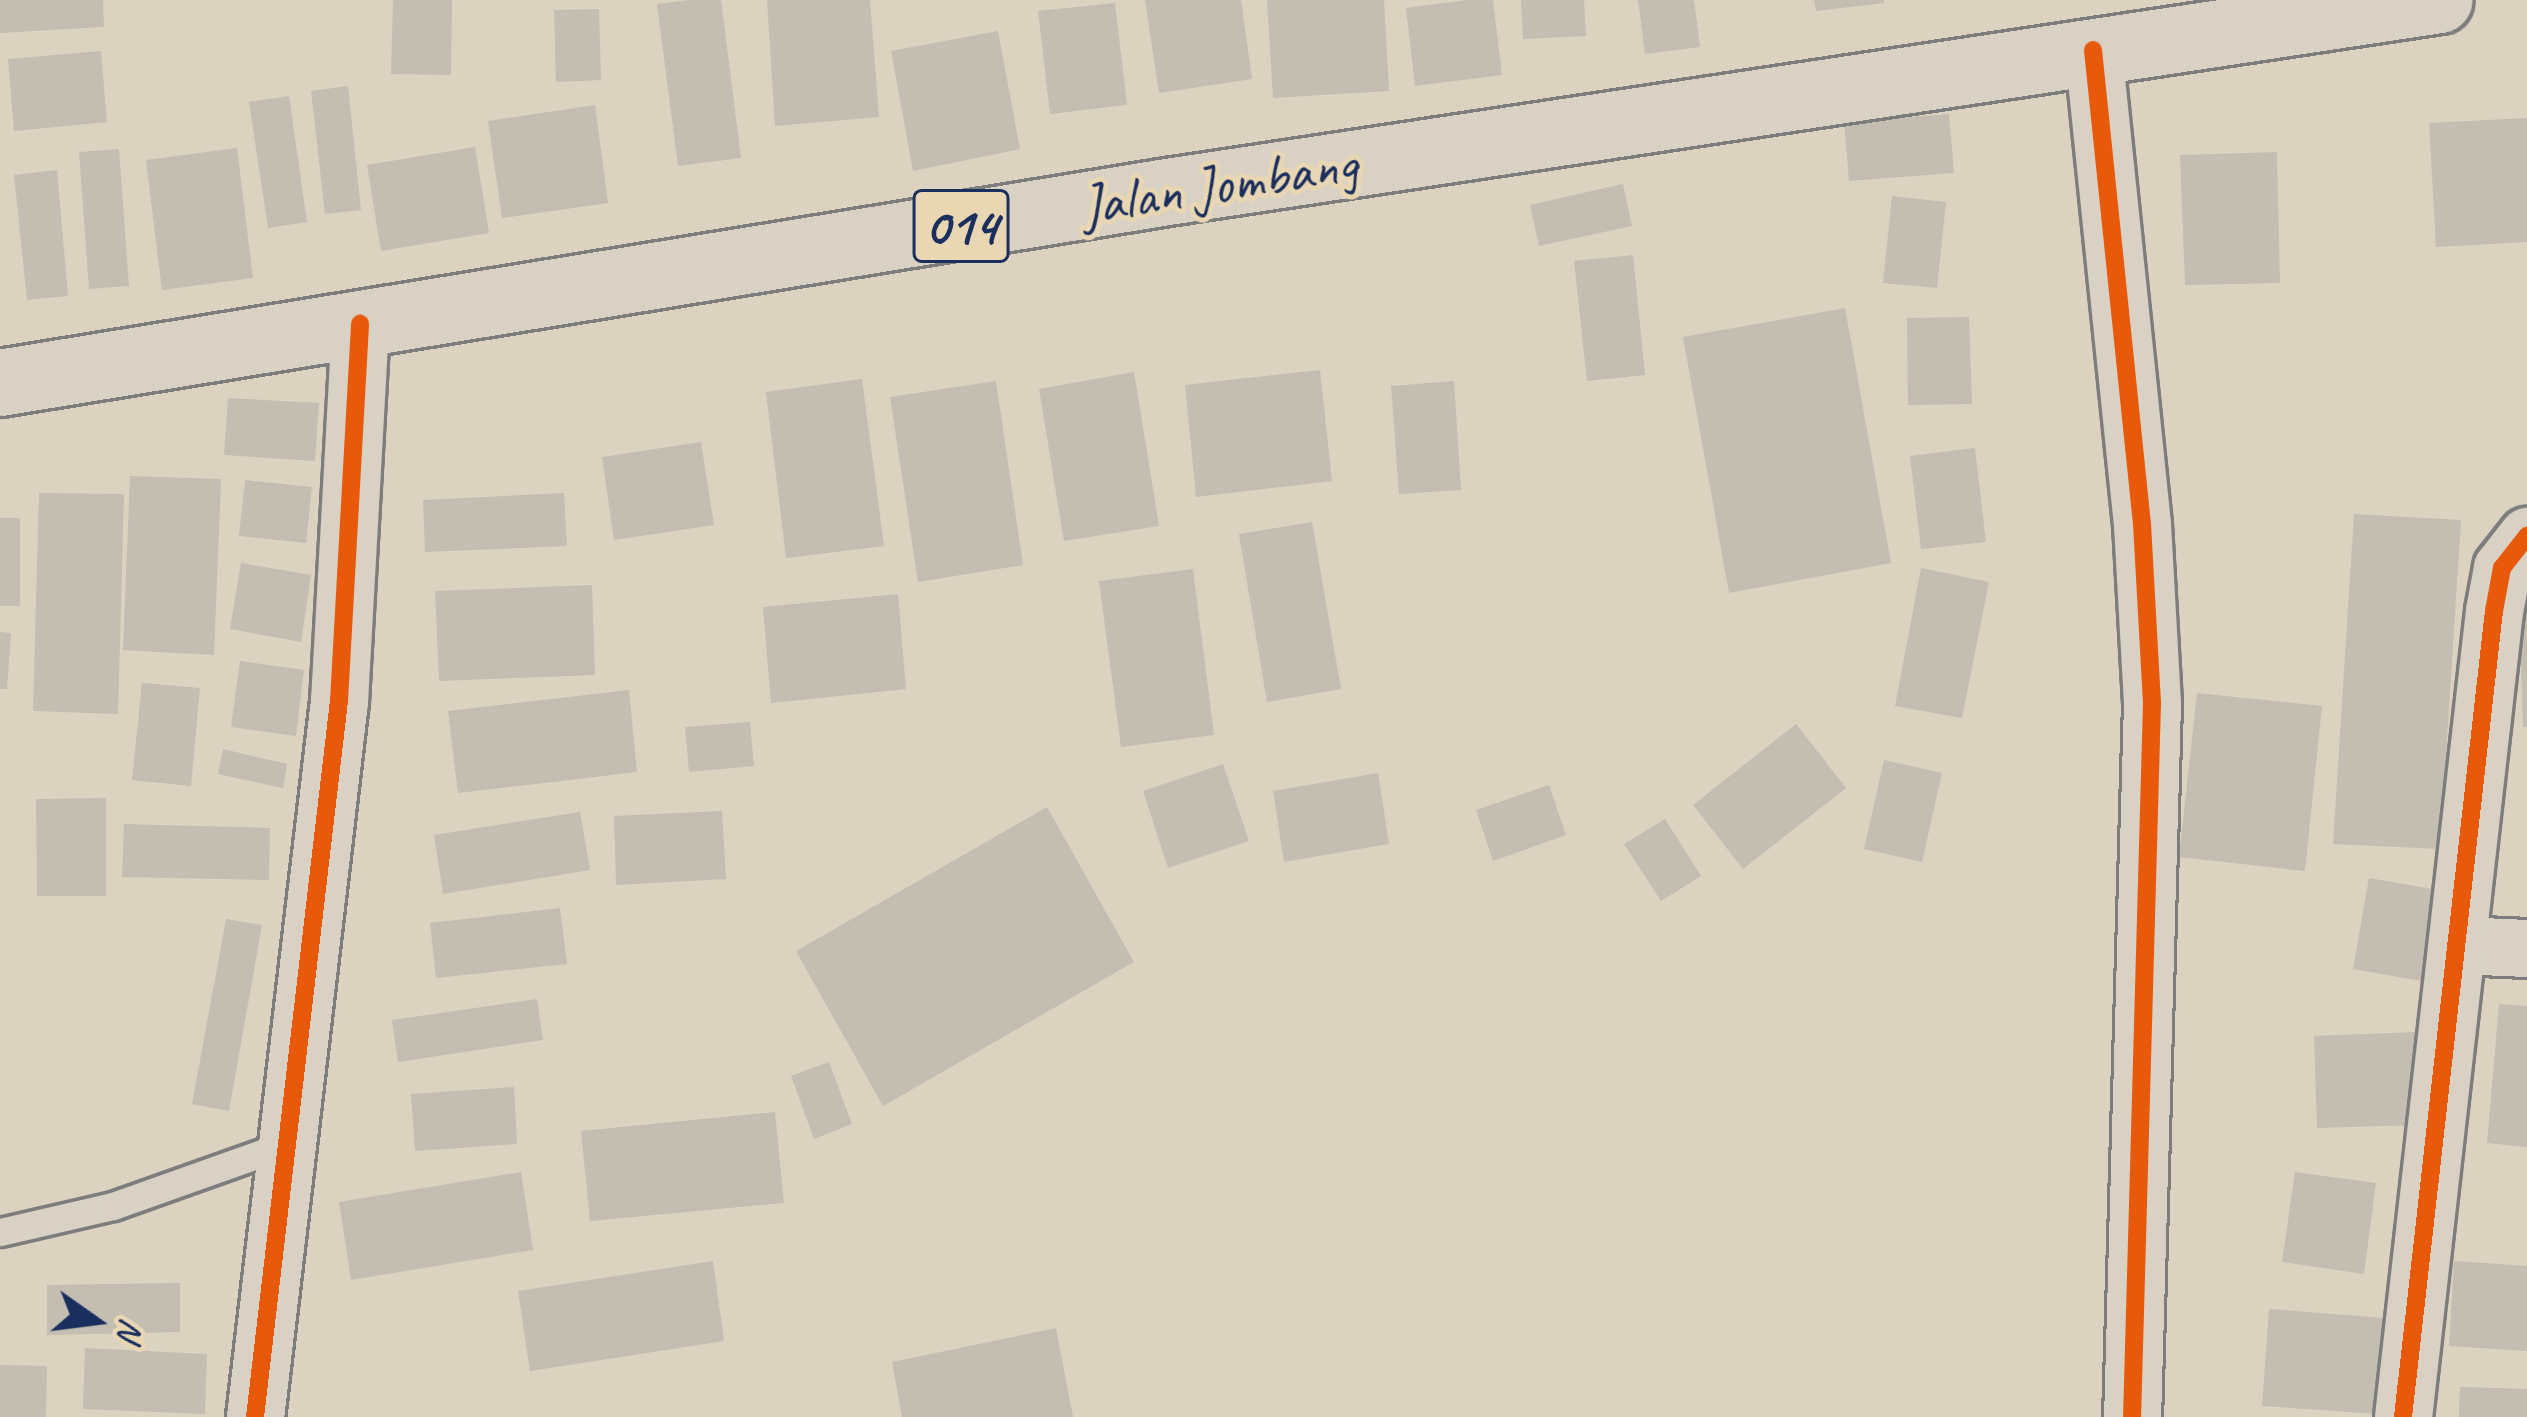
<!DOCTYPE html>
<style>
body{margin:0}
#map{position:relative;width:2527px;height:1417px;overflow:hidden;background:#dcd2c0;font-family:Caveat,sans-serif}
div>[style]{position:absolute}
.building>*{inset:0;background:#c3bdb2}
.roads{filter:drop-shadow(3px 0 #7e7d7e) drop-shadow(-3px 0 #7e7d7e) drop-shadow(0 3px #7e7d7e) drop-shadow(0 -3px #7e7d7e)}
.service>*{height:27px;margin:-13.5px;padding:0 13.5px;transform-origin:13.5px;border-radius:13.5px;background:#d8d1c4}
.minor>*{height:57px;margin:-28.5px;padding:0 28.5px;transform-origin:28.5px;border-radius:28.5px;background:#d8d1c4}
.primary>*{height:66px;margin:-33px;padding:0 33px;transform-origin:33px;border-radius:33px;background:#d8d1c4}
.cycleway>*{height:18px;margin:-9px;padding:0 9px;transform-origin:9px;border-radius:9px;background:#e8590c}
span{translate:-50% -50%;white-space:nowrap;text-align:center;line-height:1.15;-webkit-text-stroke:10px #e9d6b3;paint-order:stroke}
.shield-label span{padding:3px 9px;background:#e9d6b3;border:3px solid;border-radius:9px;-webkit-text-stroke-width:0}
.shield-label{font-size:54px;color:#1b2f5e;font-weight:700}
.street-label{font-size:57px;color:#1b2f5e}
.north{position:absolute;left:36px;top:1261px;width:120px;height:120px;-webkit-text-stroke:9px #e9d6b3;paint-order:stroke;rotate:104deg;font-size:33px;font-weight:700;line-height:48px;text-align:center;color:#1b2f5e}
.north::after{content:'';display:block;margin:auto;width:42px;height:54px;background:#1b2f5e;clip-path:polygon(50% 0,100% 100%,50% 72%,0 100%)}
</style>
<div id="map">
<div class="building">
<div style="clip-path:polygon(0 0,103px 0,104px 27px,0 33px)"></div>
<div style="clip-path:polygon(393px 0,452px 0,451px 75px,391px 74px)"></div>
<div style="clip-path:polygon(690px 0,721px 0,741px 158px,678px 166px,657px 4px)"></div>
<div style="clip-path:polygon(767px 0,870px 0,879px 117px,775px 126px)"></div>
<div style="clip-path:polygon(1145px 0,1241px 0,1252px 79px,1159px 93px)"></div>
<div style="clip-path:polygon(1267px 0,1384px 0,1389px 91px,1273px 98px)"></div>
<div style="clip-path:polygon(1467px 0,1493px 0,1502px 75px,1415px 86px,1406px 8px)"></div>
<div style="clip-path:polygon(1521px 0,1584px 0,1586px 36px,1523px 39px)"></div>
<div style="clip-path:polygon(1638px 0,1694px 0,1700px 47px,1645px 54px)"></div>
<div style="clip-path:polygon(1814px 0,1884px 0,1884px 3px,1816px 11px)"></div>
<div style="clip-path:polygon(1115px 3px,1127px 105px,1050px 114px,1038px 11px)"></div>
<div style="clip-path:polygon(599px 9px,601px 80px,556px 82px,554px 10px)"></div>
<div style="clip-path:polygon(998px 31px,1020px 149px,913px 171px,891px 51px)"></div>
<div style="clip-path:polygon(101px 51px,107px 122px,14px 131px,8px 59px)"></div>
<div style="clip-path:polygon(348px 86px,361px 210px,325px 214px,311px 91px)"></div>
<div style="clip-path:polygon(289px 96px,307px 222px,268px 228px,249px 102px)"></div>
<div style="clip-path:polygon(595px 105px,608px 203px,502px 218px,488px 121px)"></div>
<div style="clip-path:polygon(1949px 114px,1954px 173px,1849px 181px,1844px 122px)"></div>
<div style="clip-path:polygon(2527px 118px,2527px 242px,2436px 247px,2429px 123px)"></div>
<div style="clip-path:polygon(475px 147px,489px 233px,381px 251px,367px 165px)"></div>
<div style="clip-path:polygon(237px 148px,253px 278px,162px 290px,146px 160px)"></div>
<div style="clip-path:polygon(119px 149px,129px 286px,89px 289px,79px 152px)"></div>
<div style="clip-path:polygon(2277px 152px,2280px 283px,2185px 285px,2180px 155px)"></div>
<div style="clip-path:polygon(57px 170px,68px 296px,27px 300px,14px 175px)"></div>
<div style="clip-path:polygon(1623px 184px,1632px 226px,1539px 246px,1530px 205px)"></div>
<div style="clip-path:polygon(1892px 196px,1946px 202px,1937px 288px,1883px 283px)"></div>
<div style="clip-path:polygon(1633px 255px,1645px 375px,1587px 381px,1574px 261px)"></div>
<div style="clip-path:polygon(1845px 308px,1891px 563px,1729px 593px,1683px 337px)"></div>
<div style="clip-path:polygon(1969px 317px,1972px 404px,1908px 405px,1907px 318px)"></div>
<div style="clip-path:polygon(1320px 370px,1332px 481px,1196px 497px,1185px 385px)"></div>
<div style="clip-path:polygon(1134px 372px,1159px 526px,1064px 541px,1039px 389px)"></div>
<div style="clip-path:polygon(862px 379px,884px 546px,786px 558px,766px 392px)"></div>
<div style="clip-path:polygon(996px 381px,1023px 565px,918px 582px,890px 397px)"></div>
<div style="clip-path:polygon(1454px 381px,1461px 490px,1399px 494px,1391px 386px)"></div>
<div style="clip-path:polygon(228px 398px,319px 403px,315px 461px,224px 455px)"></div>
<div style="clip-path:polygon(701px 442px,714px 525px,614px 540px,602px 457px)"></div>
<div style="clip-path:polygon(1975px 448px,1986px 542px,1921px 549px,1910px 456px)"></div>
<div style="clip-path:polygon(130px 476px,221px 479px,214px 655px,123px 650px)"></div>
<div style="clip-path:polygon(245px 480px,312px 487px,306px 543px,239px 536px)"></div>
<div style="clip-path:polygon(39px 493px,124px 494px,118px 714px,33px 711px)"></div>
<div style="clip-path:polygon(564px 493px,567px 546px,425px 552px,423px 500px)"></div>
<div style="clip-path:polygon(2354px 514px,2461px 520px,2440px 849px,2333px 844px)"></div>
<div style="clip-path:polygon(0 518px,20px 518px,20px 606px,0 606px)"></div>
<div style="clip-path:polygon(1312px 522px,1341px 689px,1267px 702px,1239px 534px)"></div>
<div style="clip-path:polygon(241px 563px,311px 575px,301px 642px,230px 629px)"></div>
<div style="clip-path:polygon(1921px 568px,1989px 582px,1962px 718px,1895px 706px)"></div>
<div style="clip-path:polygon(1193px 569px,1214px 735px,1121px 747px,1099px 581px)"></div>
<div style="clip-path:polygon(2518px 580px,2527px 580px,2527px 727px,2523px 727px)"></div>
<div style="clip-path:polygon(592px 585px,595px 675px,439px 681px,435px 591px)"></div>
<div style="clip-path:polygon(898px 594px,906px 689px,771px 703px,763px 607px)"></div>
<div style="clip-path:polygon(0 632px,11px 633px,7px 689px,0 689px)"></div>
<div style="clip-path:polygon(240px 661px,304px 670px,296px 736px,231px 727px)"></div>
<div style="clip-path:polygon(142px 683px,200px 688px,191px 786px,132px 780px)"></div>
<div style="clip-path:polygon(629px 690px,637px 772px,458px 793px,448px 711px)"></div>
<div style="clip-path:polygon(2197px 693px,2322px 706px,2305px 871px,2179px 857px)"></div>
<div style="clip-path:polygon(750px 722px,754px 766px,689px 772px,685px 727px)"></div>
<div style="clip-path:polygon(1796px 724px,1846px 788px,1743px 869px,1693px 805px)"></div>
<div style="clip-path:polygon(223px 749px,287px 764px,283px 788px,218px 774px)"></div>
<div style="clip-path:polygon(1884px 760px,1942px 773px,1922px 862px,1864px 849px)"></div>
<div style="clip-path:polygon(1223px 764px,1249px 841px,1168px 868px,1143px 791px)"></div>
<div style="clip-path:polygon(1378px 773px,1389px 844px,1284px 862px,1273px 791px)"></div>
<div style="clip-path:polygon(1549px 785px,1566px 835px,1493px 861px,1476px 810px)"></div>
<div style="clip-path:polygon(106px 798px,106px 896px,37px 896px,36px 799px)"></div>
<div style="clip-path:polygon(1047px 807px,1134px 962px,883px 1106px,796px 951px)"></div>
<div style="clip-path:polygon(722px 811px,726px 879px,616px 885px,614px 816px)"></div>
<div style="clip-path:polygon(580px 812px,590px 870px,443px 894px,434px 835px)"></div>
<div style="clip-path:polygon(1665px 819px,1701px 876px,1661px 901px,1624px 844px)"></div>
<div style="clip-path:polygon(124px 824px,270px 828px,269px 880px,122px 877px)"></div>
<div style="clip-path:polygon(2369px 878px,2443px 891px,2427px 982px,2353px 969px)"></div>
<div style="clip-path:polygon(560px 908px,567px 964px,436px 978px,430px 923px)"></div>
<div style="clip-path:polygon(226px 919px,262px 925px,229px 1111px,192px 1104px)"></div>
<div style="clip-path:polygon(537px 999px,543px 1040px,398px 1062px,392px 1020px)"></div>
<div style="clip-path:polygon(2499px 1004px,2527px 1006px,2527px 1147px,2487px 1143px)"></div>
<div style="clip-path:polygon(2416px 1032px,2418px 1125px,2317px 1128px,2314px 1036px)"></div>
<div style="clip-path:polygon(829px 1062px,852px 1124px,814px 1139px,791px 1076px)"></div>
<div style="clip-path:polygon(514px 1087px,517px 1144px,415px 1151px,411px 1094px)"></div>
<div style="clip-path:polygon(775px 1112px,784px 1203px,590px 1221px,581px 1131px)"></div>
<div style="clip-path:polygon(521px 1172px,533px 1250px,351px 1280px,339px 1202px)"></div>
<div style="clip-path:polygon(2295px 1172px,2376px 1183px,2364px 1274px,2282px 1262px)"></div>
<div style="clip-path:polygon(713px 1261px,724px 1341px,530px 1371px,518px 1291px)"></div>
<div style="clip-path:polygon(2454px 1261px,2527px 1266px,2527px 1351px,2449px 1346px)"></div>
<div style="clip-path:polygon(180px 1283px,180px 1332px,47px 1335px,47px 1285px)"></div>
<div style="clip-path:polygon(2269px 1309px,2385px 1318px,2379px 1414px,2262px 1406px)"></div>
<div style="clip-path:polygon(1056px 1328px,1073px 1417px,902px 1417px,892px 1362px)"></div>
<div style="clip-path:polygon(85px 1348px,207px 1354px,205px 1414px,83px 1409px)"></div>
<div style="clip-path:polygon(0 1365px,47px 1366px,46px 1417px,0 1417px)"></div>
<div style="clip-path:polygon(2460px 1387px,2527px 1389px,2527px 1417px,2459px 1417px)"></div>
</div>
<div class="roads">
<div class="service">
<div style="left:0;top:1232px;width:116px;rotate:-13deg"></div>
<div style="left:113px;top:1206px;width:185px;rotate:-19.6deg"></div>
</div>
<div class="minor">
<div style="left:2093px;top:50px;width:477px;rotate:84.1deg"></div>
<div style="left:2142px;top:524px;width:179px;rotate:86.8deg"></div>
<div style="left:2152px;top:703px;width:714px;rotate:91.6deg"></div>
<div style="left:2458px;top:945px;width:69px;rotate:2.5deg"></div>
<div style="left:255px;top:1417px;width:721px;rotate:-83.31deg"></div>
<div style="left:339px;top:701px;width:378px;rotate:-86.8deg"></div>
<div style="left:2403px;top:1417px;width:811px;rotate:-83.56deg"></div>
<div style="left:2494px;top:611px;width:44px;rotate:-79.5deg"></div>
<div style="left:2502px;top:568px;width:41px;rotate:-52deg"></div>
</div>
<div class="primary">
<div style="left:0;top:383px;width:1176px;rotate:-9.29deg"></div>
<div style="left:1161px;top:193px;width:1293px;rotate:-8.58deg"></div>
</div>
</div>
<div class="cycleway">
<div style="left:2093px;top:50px;width:477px;rotate:84.1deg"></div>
<div style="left:2142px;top:524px;width:179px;rotate:86.8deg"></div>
<div style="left:2152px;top:703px;width:714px;rotate:91.6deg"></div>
<div style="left:255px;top:1417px;width:721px;rotate:-83.31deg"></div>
<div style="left:339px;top:701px;width:378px;rotate:-86.8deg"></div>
<div style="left:2403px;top:1417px;width:811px;rotate:-83.56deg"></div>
<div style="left:2494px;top:611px;width:44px;rotate:-79.5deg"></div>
<div style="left:2502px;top:568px;width:41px;rotate:-52deg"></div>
</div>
<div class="shield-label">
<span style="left:961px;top:226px">014</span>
</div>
<div class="street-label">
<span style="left:1219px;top:185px;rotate:-9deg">Jalan Jombang</span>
</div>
<div class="north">N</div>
</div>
